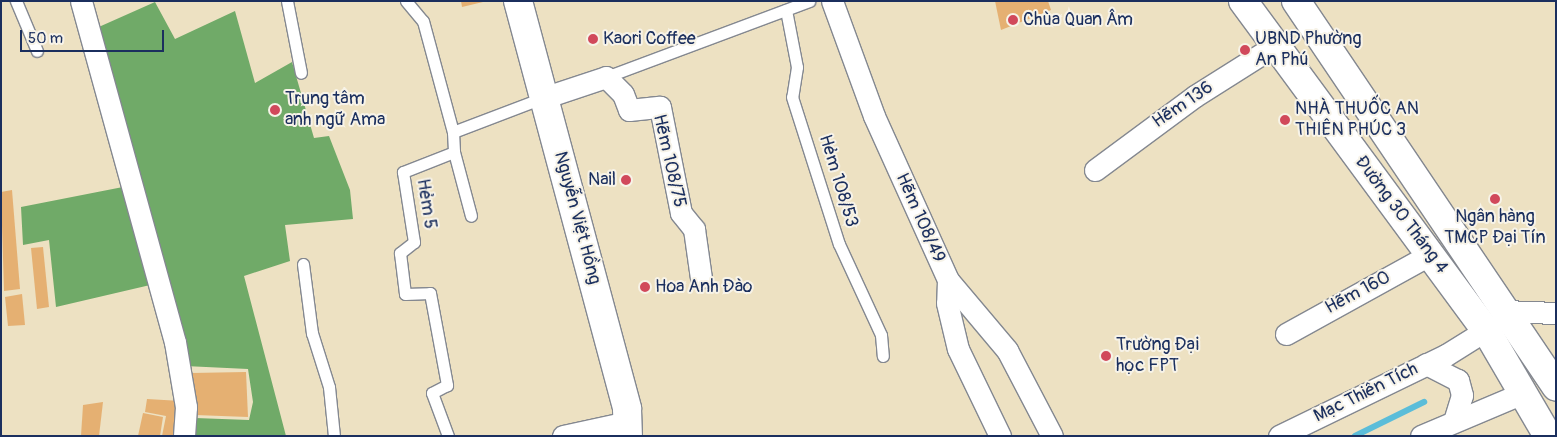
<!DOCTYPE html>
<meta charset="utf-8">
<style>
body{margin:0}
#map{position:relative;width:1557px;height:437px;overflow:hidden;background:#ede1c2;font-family:Pangolin,sans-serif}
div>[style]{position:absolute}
.forest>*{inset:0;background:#70aa68}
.stream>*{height:5.5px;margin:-2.75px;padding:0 2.75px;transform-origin:2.75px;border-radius:2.75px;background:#5bbdd9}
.building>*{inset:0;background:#e5b072}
.roads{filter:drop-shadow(1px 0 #848890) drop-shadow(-1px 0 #848890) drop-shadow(0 1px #848890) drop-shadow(0 -1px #848890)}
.lane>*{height:11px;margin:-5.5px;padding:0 5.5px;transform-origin:5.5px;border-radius:5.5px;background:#fff}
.street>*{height:21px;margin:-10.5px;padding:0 10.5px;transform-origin:10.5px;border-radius:10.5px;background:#fff}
.secondary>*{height:28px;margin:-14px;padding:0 14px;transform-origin:14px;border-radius:14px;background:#fff}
.primary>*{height:28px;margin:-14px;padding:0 14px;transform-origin:14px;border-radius:14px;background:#fff}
.dots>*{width:14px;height:14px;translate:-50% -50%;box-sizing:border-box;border:2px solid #f7f3e8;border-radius:50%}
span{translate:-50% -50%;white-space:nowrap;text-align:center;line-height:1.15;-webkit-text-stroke:4px #f7f3e8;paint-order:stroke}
.poi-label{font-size:18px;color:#1b2f5e}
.left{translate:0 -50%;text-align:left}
.right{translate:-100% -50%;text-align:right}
.street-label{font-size:18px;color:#1b2f5e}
.frame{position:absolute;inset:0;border:2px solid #1b2f5e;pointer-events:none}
.scale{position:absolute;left:20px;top:30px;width:144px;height:22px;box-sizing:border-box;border:2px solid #1b2f5e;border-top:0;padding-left:6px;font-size:15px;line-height:18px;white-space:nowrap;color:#1b2f5e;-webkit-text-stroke:4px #f7f3e8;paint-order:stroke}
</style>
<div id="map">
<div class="forest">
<div style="clip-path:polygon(155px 2px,175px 39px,235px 11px,255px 83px,292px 62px,314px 138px,329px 136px,350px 190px,353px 219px,285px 225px,290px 261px,244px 276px,286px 436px,193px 436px,195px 418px,249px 420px,253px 402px,248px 369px,185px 366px,163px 282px,56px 307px,49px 240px,23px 245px,21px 207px,128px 186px,92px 30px)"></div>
</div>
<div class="stream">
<div style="left:1355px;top:436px;width:77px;rotate:-26.2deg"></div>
</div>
<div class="building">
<div style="clip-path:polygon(461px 1px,483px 1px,483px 2px,462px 7px)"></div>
<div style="clip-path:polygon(995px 1px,1048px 1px,1051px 10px,1001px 30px)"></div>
<div style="clip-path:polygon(12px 190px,20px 289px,4px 291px,1px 192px)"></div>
<div style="clip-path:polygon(43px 247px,49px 307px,37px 309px,31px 248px)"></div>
<div style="clip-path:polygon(22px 294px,25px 325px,8px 326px,5px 297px)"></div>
<div style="clip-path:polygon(246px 372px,248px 417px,195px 415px,191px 373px)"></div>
<div style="clip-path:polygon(147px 399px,181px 401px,179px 436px,162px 436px,166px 416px,145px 412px)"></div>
<div style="clip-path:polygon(103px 402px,99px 436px,81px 436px,83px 405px)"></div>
<div style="clip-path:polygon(143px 413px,163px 417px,160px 436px,138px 436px)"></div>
</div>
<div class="roads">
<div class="lane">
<div style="left:16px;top:1px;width:54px;rotate:67.2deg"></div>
<div style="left:287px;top:1px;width:73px;rotate:79deg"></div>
<div style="left:406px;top:1px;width:26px;rotate:50deg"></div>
<div style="left:423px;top:21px;width:115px;rotate:74.9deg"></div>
<div style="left:453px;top:132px;width:20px;rotate:87deg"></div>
<div style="left:454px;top:152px;width:55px;rotate:158.6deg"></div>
<div style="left:403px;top:172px;width:71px;rotate:81.1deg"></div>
<div style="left:414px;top:242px;width:18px;rotate:142deg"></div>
<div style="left:400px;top:253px;width:41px;rotate:83deg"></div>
<div style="left:405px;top:294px;width:25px;rotate:-2deg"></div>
<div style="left:430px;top:293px;width:94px;rotate:79.5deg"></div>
<div style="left:447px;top:385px;width:17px;rotate:152deg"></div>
<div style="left:432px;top:393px;width:46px;rotate:69.6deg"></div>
<div style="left:786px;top:10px;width:58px;rotate:79.1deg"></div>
<div style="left:797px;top:67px;width:30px;rotate:99deg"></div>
<div style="left:792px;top:97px;width:154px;rotate:72.3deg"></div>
<div style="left:839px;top:244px;width:100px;rotate:65.2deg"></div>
<div style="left:881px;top:335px;width:21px;rotate:85deg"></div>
<div style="left:606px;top:77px;width:217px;rotate:-20.5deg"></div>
<div style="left:453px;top:132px;width:98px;rotate:-20.8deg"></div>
<div style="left:454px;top:152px;width:66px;rotate:75.1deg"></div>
<div style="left:303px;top:264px;width:70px;rotate:82.6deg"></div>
<div style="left:312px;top:333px;width:57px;rotate:72.5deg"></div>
<div style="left:329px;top:387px;width:49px;rotate:84.2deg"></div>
</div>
<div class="street">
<div style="left:81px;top:1px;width:354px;rotate:74.6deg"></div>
<div style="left:175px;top:342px;width:66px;rotate:80.4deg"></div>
<div style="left:186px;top:407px;width:29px;rotate:94deg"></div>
<div style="left:832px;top:1px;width:122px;rotate:69.9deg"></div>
<div style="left:874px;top:116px;width:180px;rotate:65.7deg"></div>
<div style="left:948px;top:280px;width:23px;rotate:92deg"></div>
<div style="left:947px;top:303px;width:47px;rotate:76.6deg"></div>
<div style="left:958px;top:349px;width:97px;rotate:64.2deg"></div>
<div style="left:546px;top:97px;width:63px;rotate:-18.4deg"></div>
<div style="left:606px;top:77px;width:24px;rotate:45deg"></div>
<div style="left:623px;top:94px;width:17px;rotate:69deg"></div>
<div style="left:629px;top:110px;width:31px;rotate:-6deg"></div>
<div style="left:660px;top:107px;width:108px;rotate:78.8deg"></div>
<div style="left:681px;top:213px;width:21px;rotate:51deg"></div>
<div style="left:694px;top:229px;width:49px;rotate:81.9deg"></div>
<div style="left:1095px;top:170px;width:124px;rotate:-36.5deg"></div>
<div style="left:1195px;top:96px;width:93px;rotate:-32.3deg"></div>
<div style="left:948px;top:280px;width:92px;rotate:49.9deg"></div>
<div style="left:1007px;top:350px;width:97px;rotate:62.4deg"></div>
<div style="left:1504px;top:311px;width:52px;rotate:2.2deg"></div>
<div style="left:1286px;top:334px;width:166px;rotate:-28.9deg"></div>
<div style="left:1426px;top:364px;width:36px;rotate:27deg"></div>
<div style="left:1458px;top:380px;width:16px;rotate:75deg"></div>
<div style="left:1462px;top:395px;width:27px;rotate:107deg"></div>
<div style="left:563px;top:436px;width:66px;rotate:-12.2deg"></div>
<div style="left:1279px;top:436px;width:186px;rotate:-25.9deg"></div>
<div style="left:1446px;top:355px;width:47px;rotate:-32deg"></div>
<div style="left:1421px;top:436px;width:113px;rotate:-22.9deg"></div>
</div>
<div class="secondary">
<div style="left:518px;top:1px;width:422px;rotate:75deg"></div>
<div style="left:627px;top:409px;width:27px;rotate:88deg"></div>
</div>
<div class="primary">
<div style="left:1243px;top:1px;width:409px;rotate:53.6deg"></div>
<div style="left:1486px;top:330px;width:123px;rotate:59.7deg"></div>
<div style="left:1296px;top:1px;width:465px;rotate:56deg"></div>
</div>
</div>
<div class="dots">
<div style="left:1013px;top:20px;background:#d1495b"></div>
<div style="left:593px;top:39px;background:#d1495b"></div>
<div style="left:1245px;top:50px;background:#d1495b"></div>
<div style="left:275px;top:110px;background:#d1495b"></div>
<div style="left:1285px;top:120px;background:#d1495b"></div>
<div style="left:626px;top:180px;background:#d1495b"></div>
<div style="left:1495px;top:199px;background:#d1495b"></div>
<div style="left:645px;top:287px;background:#d1495b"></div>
<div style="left:1106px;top:356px;background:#d1495b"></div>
</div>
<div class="poi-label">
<span class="left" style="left:1023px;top:20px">Chùa Quan Âm</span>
<span class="left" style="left:603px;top:39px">Kaori Coffee</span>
<span class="left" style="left:1255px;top:50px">UBND Phường<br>An Phú</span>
<span class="left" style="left:285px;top:110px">Trung tâm<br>anh ngữ Ama</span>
<span class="left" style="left:1295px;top:120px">NHÀ THUỐC AN<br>THIÊN PHÚC 3</span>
<span class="right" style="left:616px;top:180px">Nail</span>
<span style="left:1495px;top:228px">Ngân hàng<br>TMCP Đại Tín</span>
<span class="left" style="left:655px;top:287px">Hoa Anh Đào</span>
<span class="left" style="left:1116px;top:356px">Trường Đại<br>học FPT</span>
</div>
<div class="street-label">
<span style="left:1183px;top:105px;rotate:-34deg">Hẽm 136</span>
<span style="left:669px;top:161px;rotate:77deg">Hẽm 108/75</span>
<span style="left:838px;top:181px;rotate:73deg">Hẻm 108/53</span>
<span style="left:426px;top:204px;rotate:81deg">Hẻm 5</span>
<span style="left:1401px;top:215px;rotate:53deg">Đường 30 Tháng 4</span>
<span style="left:577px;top:218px;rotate:75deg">Nguyễn Việt Hồng</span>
<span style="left:920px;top:218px;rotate:66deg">Hẽm 108/49</span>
<span style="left:1358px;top:293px;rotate:-28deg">Hẽm 160</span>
<span style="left:1366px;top:393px;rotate:-26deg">Mạc Thiên Tích</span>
</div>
<div class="frame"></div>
<div class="scale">50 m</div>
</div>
